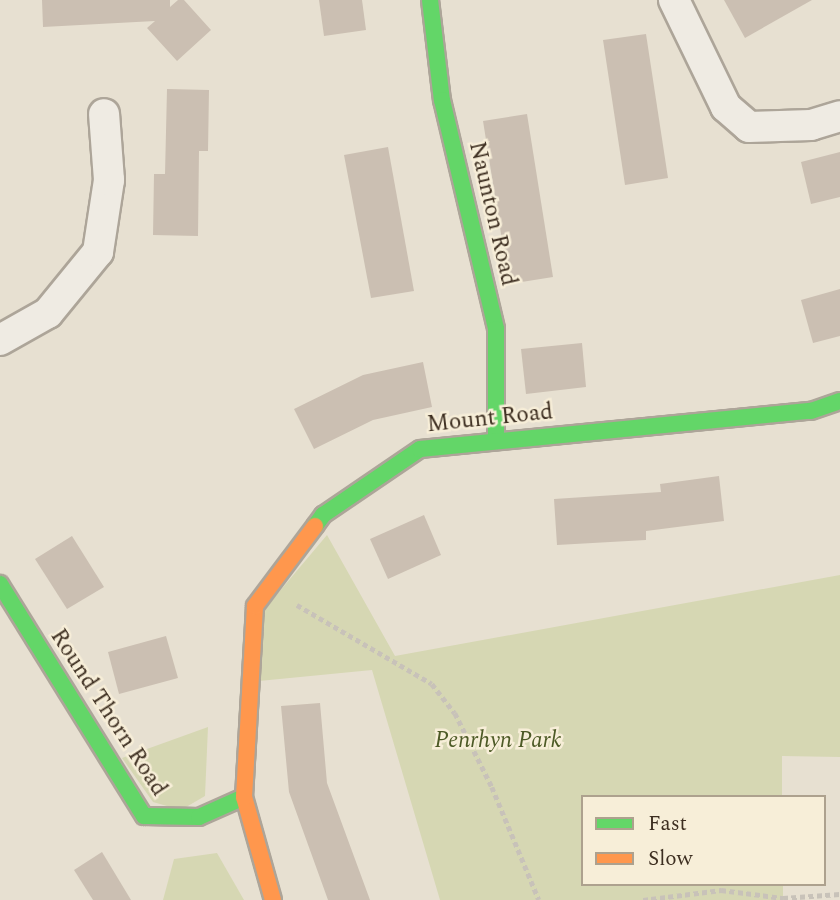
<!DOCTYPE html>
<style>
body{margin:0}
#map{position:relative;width:840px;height:900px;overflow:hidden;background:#e7e0d1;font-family:Spectral,serif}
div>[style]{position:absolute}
.green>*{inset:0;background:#d6d7b3}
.building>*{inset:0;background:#cbbfb2}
.path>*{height:4.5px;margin-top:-2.25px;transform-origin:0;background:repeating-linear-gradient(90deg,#c8c2b9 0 5px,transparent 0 8.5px)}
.roads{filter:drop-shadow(2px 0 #ada599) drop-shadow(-2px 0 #ada599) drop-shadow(0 2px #ada599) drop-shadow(0 -2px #ada599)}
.street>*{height:30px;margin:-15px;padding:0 15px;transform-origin:15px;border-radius:15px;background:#efebe3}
.fast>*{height:16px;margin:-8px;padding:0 8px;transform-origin:8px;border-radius:8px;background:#63d668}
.slow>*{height:16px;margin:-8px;padding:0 8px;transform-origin:8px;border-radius:8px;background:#ff974d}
span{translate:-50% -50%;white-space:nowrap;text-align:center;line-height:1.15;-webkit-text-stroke:5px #f7eed8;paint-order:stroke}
.street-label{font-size:23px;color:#3d2e20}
.park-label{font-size:23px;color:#4d5a26;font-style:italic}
.legend{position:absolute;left:581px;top:795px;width:245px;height:91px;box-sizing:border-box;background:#f7eed8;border:2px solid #ada18e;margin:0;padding:9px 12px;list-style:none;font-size:21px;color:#3d2e20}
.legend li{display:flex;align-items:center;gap:14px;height:35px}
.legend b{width:35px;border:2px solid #ada18e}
</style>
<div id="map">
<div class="green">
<div style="clip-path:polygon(327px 535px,395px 656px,840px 575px,840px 757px,782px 756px,782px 797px,583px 797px,583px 884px,783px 884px,783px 900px,440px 900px,372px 670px,259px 681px,263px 611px)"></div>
<div style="clip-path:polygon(208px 727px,205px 796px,181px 810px,153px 802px,122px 758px)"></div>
<div style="clip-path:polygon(217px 853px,244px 900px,163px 900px,174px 859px)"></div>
</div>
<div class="building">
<div style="clip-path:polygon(42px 0,170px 0,170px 7px,178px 0,184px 0,211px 30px,177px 61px,147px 28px,155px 21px,43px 27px)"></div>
<div style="clip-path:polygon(319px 0,362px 0,366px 30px,324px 36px)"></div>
<div style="clip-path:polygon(724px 0,812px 0,745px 38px)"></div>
<div style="clip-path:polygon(646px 34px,668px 178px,625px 185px,603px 40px)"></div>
<div style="clip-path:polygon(167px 89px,209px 90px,208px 151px,199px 151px,198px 236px,153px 235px,154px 174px,165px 174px)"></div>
<div style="clip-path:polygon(527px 114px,553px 277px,509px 284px,483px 121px)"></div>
<div style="clip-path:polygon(388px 147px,414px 291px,371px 298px,344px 155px)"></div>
<div style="clip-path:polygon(840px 152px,840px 197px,811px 204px,801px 162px)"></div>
<div style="clip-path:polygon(840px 289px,840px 336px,813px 343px,801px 300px)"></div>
<div style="clip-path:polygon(582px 343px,586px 387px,526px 394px,521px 349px)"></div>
<div style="clip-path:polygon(423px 362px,432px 407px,373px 420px,314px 449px,294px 409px,363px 375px)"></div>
<div style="clip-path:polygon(719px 476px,724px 521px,646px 531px,646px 540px,557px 545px,554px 499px,661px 492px,660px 484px)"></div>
<div style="clip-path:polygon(424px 515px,441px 555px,388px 579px,370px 539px)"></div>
<div style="clip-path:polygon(72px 536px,104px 587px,67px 609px,35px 559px)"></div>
<div style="clip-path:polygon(166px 636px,178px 678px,119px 694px,108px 652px)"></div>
<div style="clip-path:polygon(320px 703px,327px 783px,370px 900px,328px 900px,289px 792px,281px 706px)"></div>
<div style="clip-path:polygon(102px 852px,131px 900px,93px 900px,74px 870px)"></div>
</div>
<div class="path">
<div style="left:297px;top:605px;width:156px;rotate:30.3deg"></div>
<div style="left:432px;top:684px;width:37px;rotate:52deg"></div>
<div style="left:455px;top:713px;width:83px;rotate:63.4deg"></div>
<div style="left:492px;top:787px;width:122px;rotate:67.4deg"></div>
<div style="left:643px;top:900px;width:79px;rotate:-7.3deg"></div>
<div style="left:721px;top:890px;width:63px;rotate:7.4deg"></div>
<div style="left:783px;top:898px;width:57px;rotate:-4deg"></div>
</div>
<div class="roads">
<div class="street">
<div style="left:674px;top:0;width:119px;rotate:64.1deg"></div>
<div style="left:726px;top:107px;width:30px;rotate:41deg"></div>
<div style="left:749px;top:127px;width:62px;rotate:-1.8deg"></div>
<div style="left:811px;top:125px;width:30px;rotate:-17deg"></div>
<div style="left:0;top:340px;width:55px;rotate:-29.4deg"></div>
<div style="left:48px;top:313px;width:79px;rotate:-50.7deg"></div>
<div style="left:98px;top:252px;width:73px;rotate:-81.3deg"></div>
<div style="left:109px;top:180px;width:66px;rotate:-94.3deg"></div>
</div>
<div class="fast">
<div style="left:430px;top:0;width:101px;rotate:83.2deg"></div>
<div style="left:442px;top:100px;width:235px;rotate:76.7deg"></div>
<div style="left:496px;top:329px;width:110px;rotate:90deg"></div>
<div style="left:315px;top:526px;width:14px;rotate:-54deg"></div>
<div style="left:323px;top:515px;width:117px;rotate:-34.2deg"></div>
<div style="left:420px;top:449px;width:393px;rotate:-5.6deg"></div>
<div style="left:811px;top:411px;width:31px;rotate:-19deg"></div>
<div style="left:0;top:584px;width:273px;rotate:58.2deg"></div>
<div style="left:144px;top:816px;width:55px;rotate:1deg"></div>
<div style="left:199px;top:817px;width:49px;rotate:-24deg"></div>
</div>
<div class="slow">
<div style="left:273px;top:900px;width:107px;rotate:-105.7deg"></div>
<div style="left:244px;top:797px;width:191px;rotate:-86.7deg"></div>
<div style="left:255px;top:606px;width:100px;rotate:-53.1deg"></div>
</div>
</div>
<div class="street-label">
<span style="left:492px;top:214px;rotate:77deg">Naunton Road</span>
<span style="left:490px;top:419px;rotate:-6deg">Mount Road</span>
<span style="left:108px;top:713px;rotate:57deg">Round Thorn Road</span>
</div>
<div class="park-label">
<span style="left:498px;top:741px">Penrhyn Park</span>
</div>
<ul class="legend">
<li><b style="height:9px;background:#63d668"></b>Fast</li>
<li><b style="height:9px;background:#ff974d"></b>Slow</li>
</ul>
</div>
